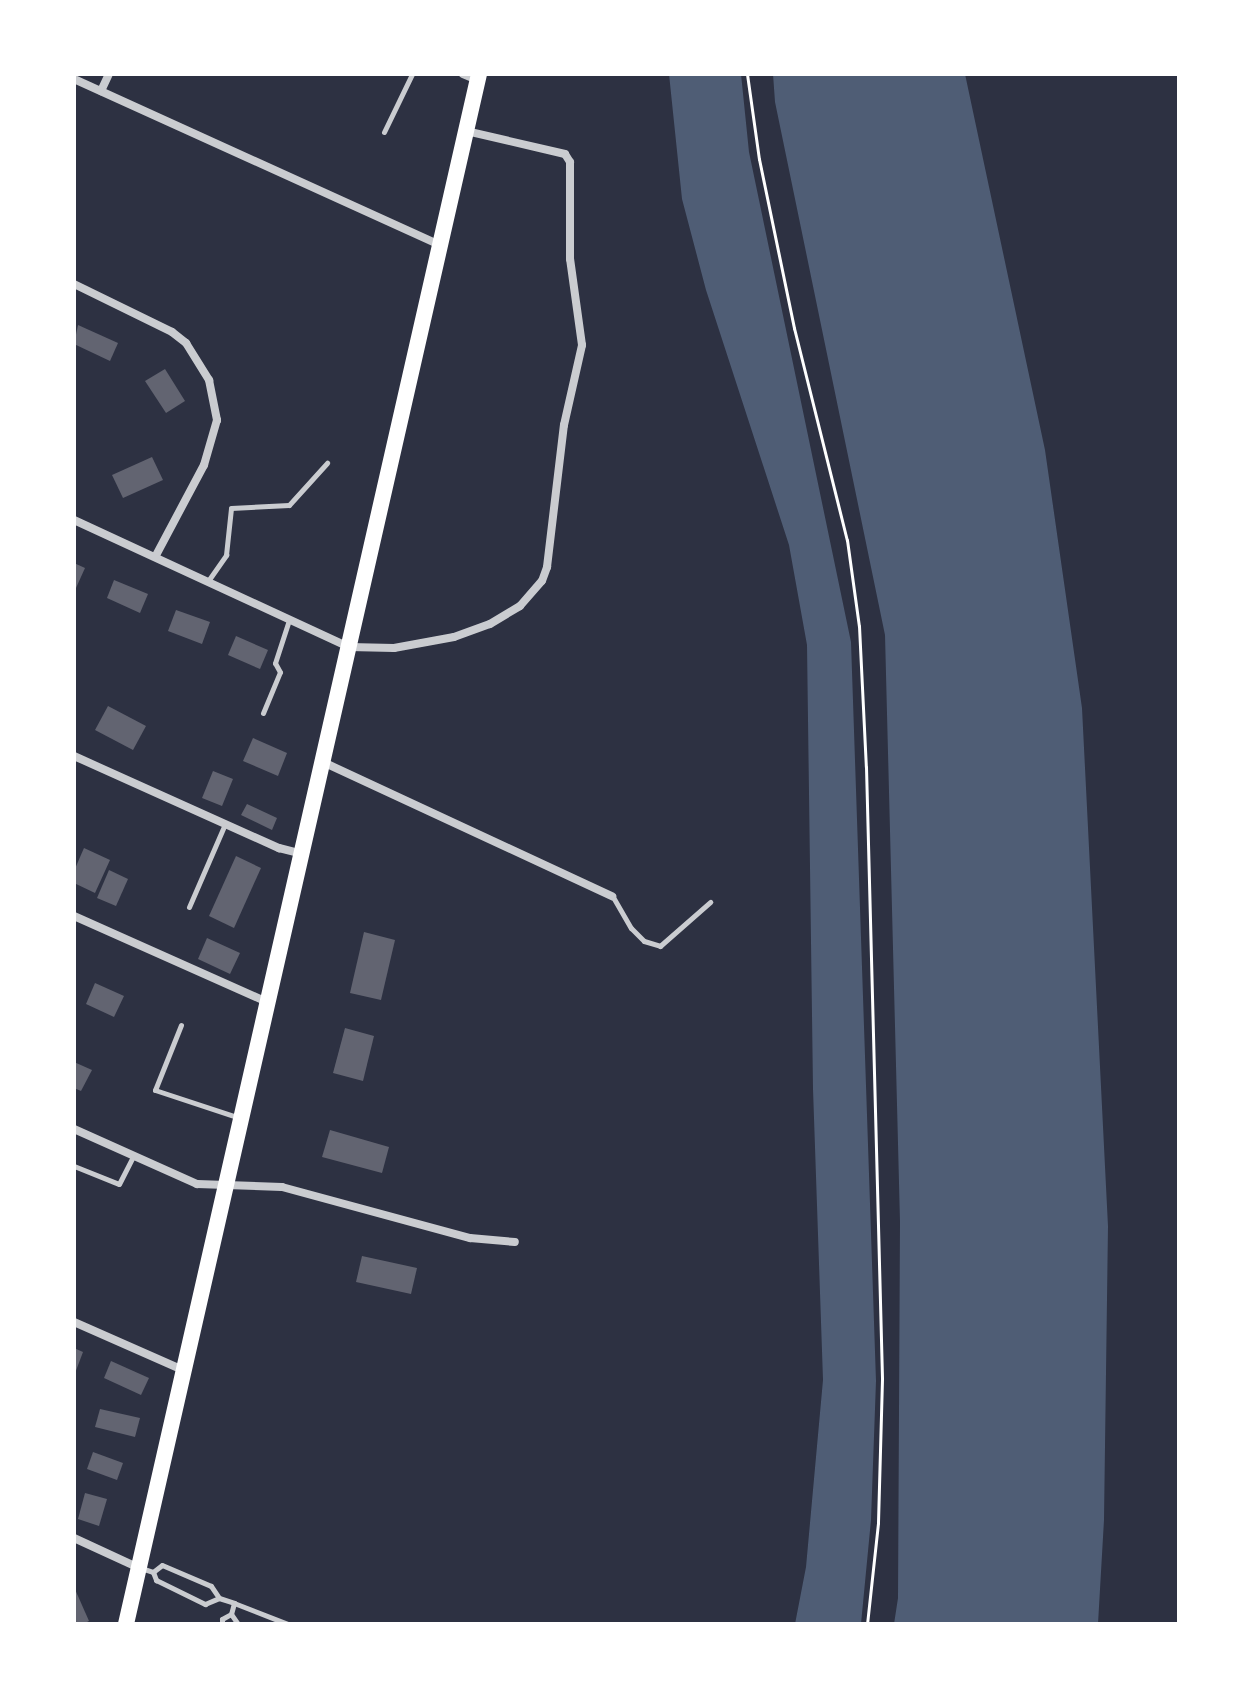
<!DOCTYPE html>
<style>
body{margin:0}
#map{position:relative;width:1253px;height:1698px;overflow:hidden;background:#2d3142;font-family:"Public Sans",sans-serif}
div>[style]{position:absolute}
.water>*{inset:0;background:#4f5d75}
.building>*{inset:0;background:#626471}
.path>*{height:3px;margin:-1.5px;padding:0 1.5px;transform-origin:1.5px;border-radius:1.5px;background:#fff}
.service>*{height:5px;margin:-2.5px;padding:0 2.5px;transform-origin:2.5px;border-radius:2.5px;background:#caccd0}
.minor>*{height:8px;margin:-4px;padding:0 4px;transform-origin:4px;border-radius:4px;background:#caccd0}
.primary>*{height:16px;margin:-8px;padding:0 8px;transform-origin:8px;border-radius:8px;background:#fff}
span{translate:-50% -50%;white-space:nowrap;text-align:center;line-height:1.15;-webkit-text-stroke:8px #fff;paint-order:stroke}
.frame{position:absolute;inset:0;border:76px solid #fff;pointer-events:none}
</style>
<div id="map">
<div class="water">
<div style="clip-path:polygon(669px 74px,741px 74px,749px 152px,851px 642px,876px 1381px,871px 1520px,861px 1624px,795px 1624px,806px 1567px,823px 1380px,813px 1089px,807px 645px,789px 545px,706px 290px,682px 199px)"></div>
<div style="clip-path:polygon(773px 74px,965px 74px,1045px 450px,1082px 708px,1108px 1226px,1104px 1520px,1098px 1624px,894px 1624px,898px 1598px,900px 1222px,885px 635px,775px 102px)"></div>
</div>
<div class="building">
<div style="clip-path:polygon(78px 325px,118px 343px,110px 361px,74px 344px)"></div>
<div style="clip-path:polygon(165px 369px,185px 401px,166px 413px,145px 381px)"></div>
<div style="clip-path:polygon(152px 457px,163px 480px,123px 498px,112px 475px)"></div>
<div style="clip-path:polygon(74px 563px,85px 568px,76px 588px,74px 587px)"></div>
<div style="clip-path:polygon(114px 580px,148px 594px,140px 613px,107px 598px)"></div>
<div style="clip-path:polygon(176px 610px,210px 622px,202px 644px,168px 631px)"></div>
<div style="clip-path:polygon(236px 636px,268px 650px,260px 669px,228px 655px)"></div>
<div style="clip-path:polygon(108px 706px,146px 726px,133px 750px,95px 730px)"></div>
<div style="clip-path:polygon(253px 738px,287px 753px,278px 776px,243px 761px)"></div>
<div style="clip-path:polygon(213px 771px,233px 779px,222px 806px,202px 798px)"></div>
<div style="clip-path:polygon(247px 804px,277px 818px,272px 830px,241px 815px)"></div>
<div style="clip-path:polygon(84px 848px,110px 860px,95px 893px,74px 883px,74px 871px)"></div>
<div style="clip-path:polygon(236px 856px,261px 868px,234px 928px,209px 916px)"></div>
<div style="clip-path:polygon(109px 870px,128px 879px,116px 906px,97px 898px)"></div>
<div style="clip-path:polygon(364px 932px,395px 940px,381px 1000px,350px 993px)"></div>
<div style="clip-path:polygon(207px 938px,240px 953px,230px 974px,198px 959px)"></div>
<div style="clip-path:polygon(95px 983px,124px 996px,114px 1017px,86px 1004px)"></div>
<div style="clip-path:polygon(345px 1028px,374px 1036px,363px 1081px,333px 1073px)"></div>
<div style="clip-path:polygon(74px 1062px,92px 1070px,81px 1091px,74px 1088px)"></div>
<div style="clip-path:polygon(330px 1130px,389px 1147px,382px 1173px,322px 1157px)"></div>
<div style="clip-path:polygon(362px 1256px,417px 1268px,411px 1294px,356px 1282px)"></div>
<div style="clip-path:polygon(74px 1348px,83px 1352px,74px 1376px)"></div>
<div style="clip-path:polygon(111px 1361px,149px 1378px,141px 1395px,104px 1378px)"></div>
<div style="clip-path:polygon(100px 1409px,140px 1418px,135px 1437px,95px 1427px)"></div>
<div style="clip-path:polygon(93px 1452px,123px 1463px,117px 1480px,87px 1469px)"></div>
<div style="clip-path:polygon(85px 1493px,107px 1499px,99px 1526px,78px 1519px)"></div>
<div style="clip-path:polygon(74px 1587px,89px 1621px,83px 1624px,74px 1624px)"></div>
</div>
<div class="path">
<div style="left:747px;top:74px;width:86px;rotate:82deg"></div>
<div style="left:759px;top:159px;width:173px;rotate:78.3deg"></div>
<div style="left:794px;top:328px;width:219px;rotate:76deg"></div>
<div style="left:847px;top:540px;width:87px;rotate:82.1deg"></div>
<div style="left:859px;top:626px;width:141px;rotate:87.2deg"></div>
<div style="left:866px;top:767px;width:612px;rotate:88.5deg"></div>
<div style="left:882px;top:1379px;width:144px;rotate:91.6deg"></div>
<div style="left:878px;top:1523px;width:102px;rotate:96.2deg"></div>
</div>
<div class="service">
<div style="left:384px;top:132px;width:64px;rotate:-64.2deg"></div>
<div style="left:208px;top:581px;width:32px;rotate:-55deg"></div>
<div style="left:226px;top:555px;width:47px;rotate:-83.9deg"></div>
<div style="left:231px;top:508px;width:58px;rotate:-3deg"></div>
<div style="left:289px;top:505px;width:57px;rotate:-47.9deg"></div>
<div style="left:263px;top:713px;width:44px;rotate:-67.5deg"></div>
<div style="left:280px;top:672px;width:10px;rotate:-119deg"></div>
<div style="left:275px;top:663px;width:45px;rotate:-72deg"></div>
<div style="left:613px;top:897px;width:36px;rotate:60deg"></div>
<div style="left:631px;top:928px;width:18px;rotate:45deg"></div>
<div style="left:644px;top:941px;width:17px;rotate:17deg"></div>
<div style="left:660px;top:946px;width:67px;rotate:-41.3deg"></div>
<div style="left:189px;top:907px;width:90px;rotate:-66.6deg"></div>
<div style="left:181px;top:1025px;width:70px;rotate:111.8deg"></div>
<div style="left:155px;top:1090px;width:89px;rotate:18.2deg"></div>
<div style="left:74px;top:1166px;width:48px;rotate:21.8deg"></div>
<div style="left:119px;top:1184px;width:31px;rotate:-63deg"></div>
<div style="left:141px;top:1568px;width:13px;rotate:18deg"></div>
<div style="left:153px;top:1572px;width:9px;rotate:69deg"></div>
<div style="left:156px;top:1580px;width:55px;rotate:26.1deg"></div>
<div style="left:205px;top:1604px;width:15px;rotate:-23deg"></div>
<div style="left:153px;top:1572px;width:11px;rotate:-38deg"></div>
<div style="left:162px;top:1565px;width:53px;rotate:23.2deg"></div>
<div style="left:211px;top:1586px;width:14px;rotate:56deg"></div>
<div style="left:219px;top:1598px;width:16px;rotate:18deg"></div>
<div style="left:234px;top:1603px;width:11px;rotate:105deg"></div>
<div style="left:231px;top:1614px;width:12px;rotate:55deg"></div>
<div style="left:234px;top:1603px;width:58px;rotate:21.3deg"></div>
<div style="left:222px;top:1624px;width:5px;rotate:-90deg"></div>
<div style="left:222px;top:1619px;width:10px;rotate:-29deg"></div>
</div>
<div class="minor">
<div style="left:463px;top:74px;width:15px;rotate:23deg"></div>
<div style="left:74px;top:79px;width:402px;rotate:24.4deg"></div>
<div style="left:101px;top:91px;width:19px;rotate:-65deg"></div>
<div style="left:74px;top:284px;width:109px;rotate:26.1deg"></div>
<div style="left:172px;top:332px;width:18px;rotate:38deg"></div>
<div style="left:186px;top:343px;width:44px;rotate:58.1deg"></div>
<div style="left:209px;top:380px;width:41px;rotate:78.7deg"></div>
<div style="left:217px;top:420px;width:47px;rotate:106.1deg"></div>
<div style="left:204px;top:465px;width:104px;rotate:118deg"></div>
<div style="left:74px;top:520px;width:303px;rotate:24.8deg"></div>
<div style="left:349px;top:647px;width:45px;rotate:1.3deg"></div>
<div style="left:394px;top:648px;width:61px;rotate:-10.4deg"></div>
<div style="left:454px;top:637px;width:38px;rotate:-20deg"></div>
<div style="left:490px;top:624px;width:35px;rotate:-31deg"></div>
<div style="left:520px;top:606px;width:33px;rotate:-49deg"></div>
<div style="left:542px;top:581px;width:15px;rotate:-70deg"></div>
<div style="left:547px;top:567px;width:143px;rotate:-83.2deg"></div>
<div style="left:564px;top:425px;width:82px;rotate:-77.3deg"></div>
<div style="left:582px;top:345px;width:87px;rotate:-97.9deg"></div>
<div style="left:570px;top:259px;width:97px;rotate:-90deg"></div>
<div style="left:570px;top:162px;width:9px;rotate:-122deg"></div>
<div style="left:565px;top:154px;width:102px;rotate:-166.9deg"></div>
<div style="left:74px;top:756px;width:225px;rotate:24.2deg"></div>
<div style="left:279px;top:848px;width:25px;rotate:14deg"></div>
<div style="left:323px;top:762px;width:319px;rotate:24.9deg"></div>
<div style="left:74px;top:916px;width:211px;rotate:24deg"></div>
<div style="left:74px;top:1129px;width:135px;rotate:24.1deg"></div>
<div style="left:197px;top:1184px;width:85px;rotate:2deg"></div>
<div style="left:282px;top:1187px;width:195px;rotate:15.2deg"></div>
<div style="left:470px;top:1238px;width:45px;rotate:5.1deg"></div>
<div style="left:74px;top:1322px;width:119px;rotate:23.8deg"></div>
<div style="left:74px;top:1538px;width:72px;rotate:24.8deg"></div>
</div>
<div class="primary">
<div style="left:126px;top:1624px;width:1590px;rotate:-77.17deg"></div>
</div>
<div class="frame"></div>
</div>
